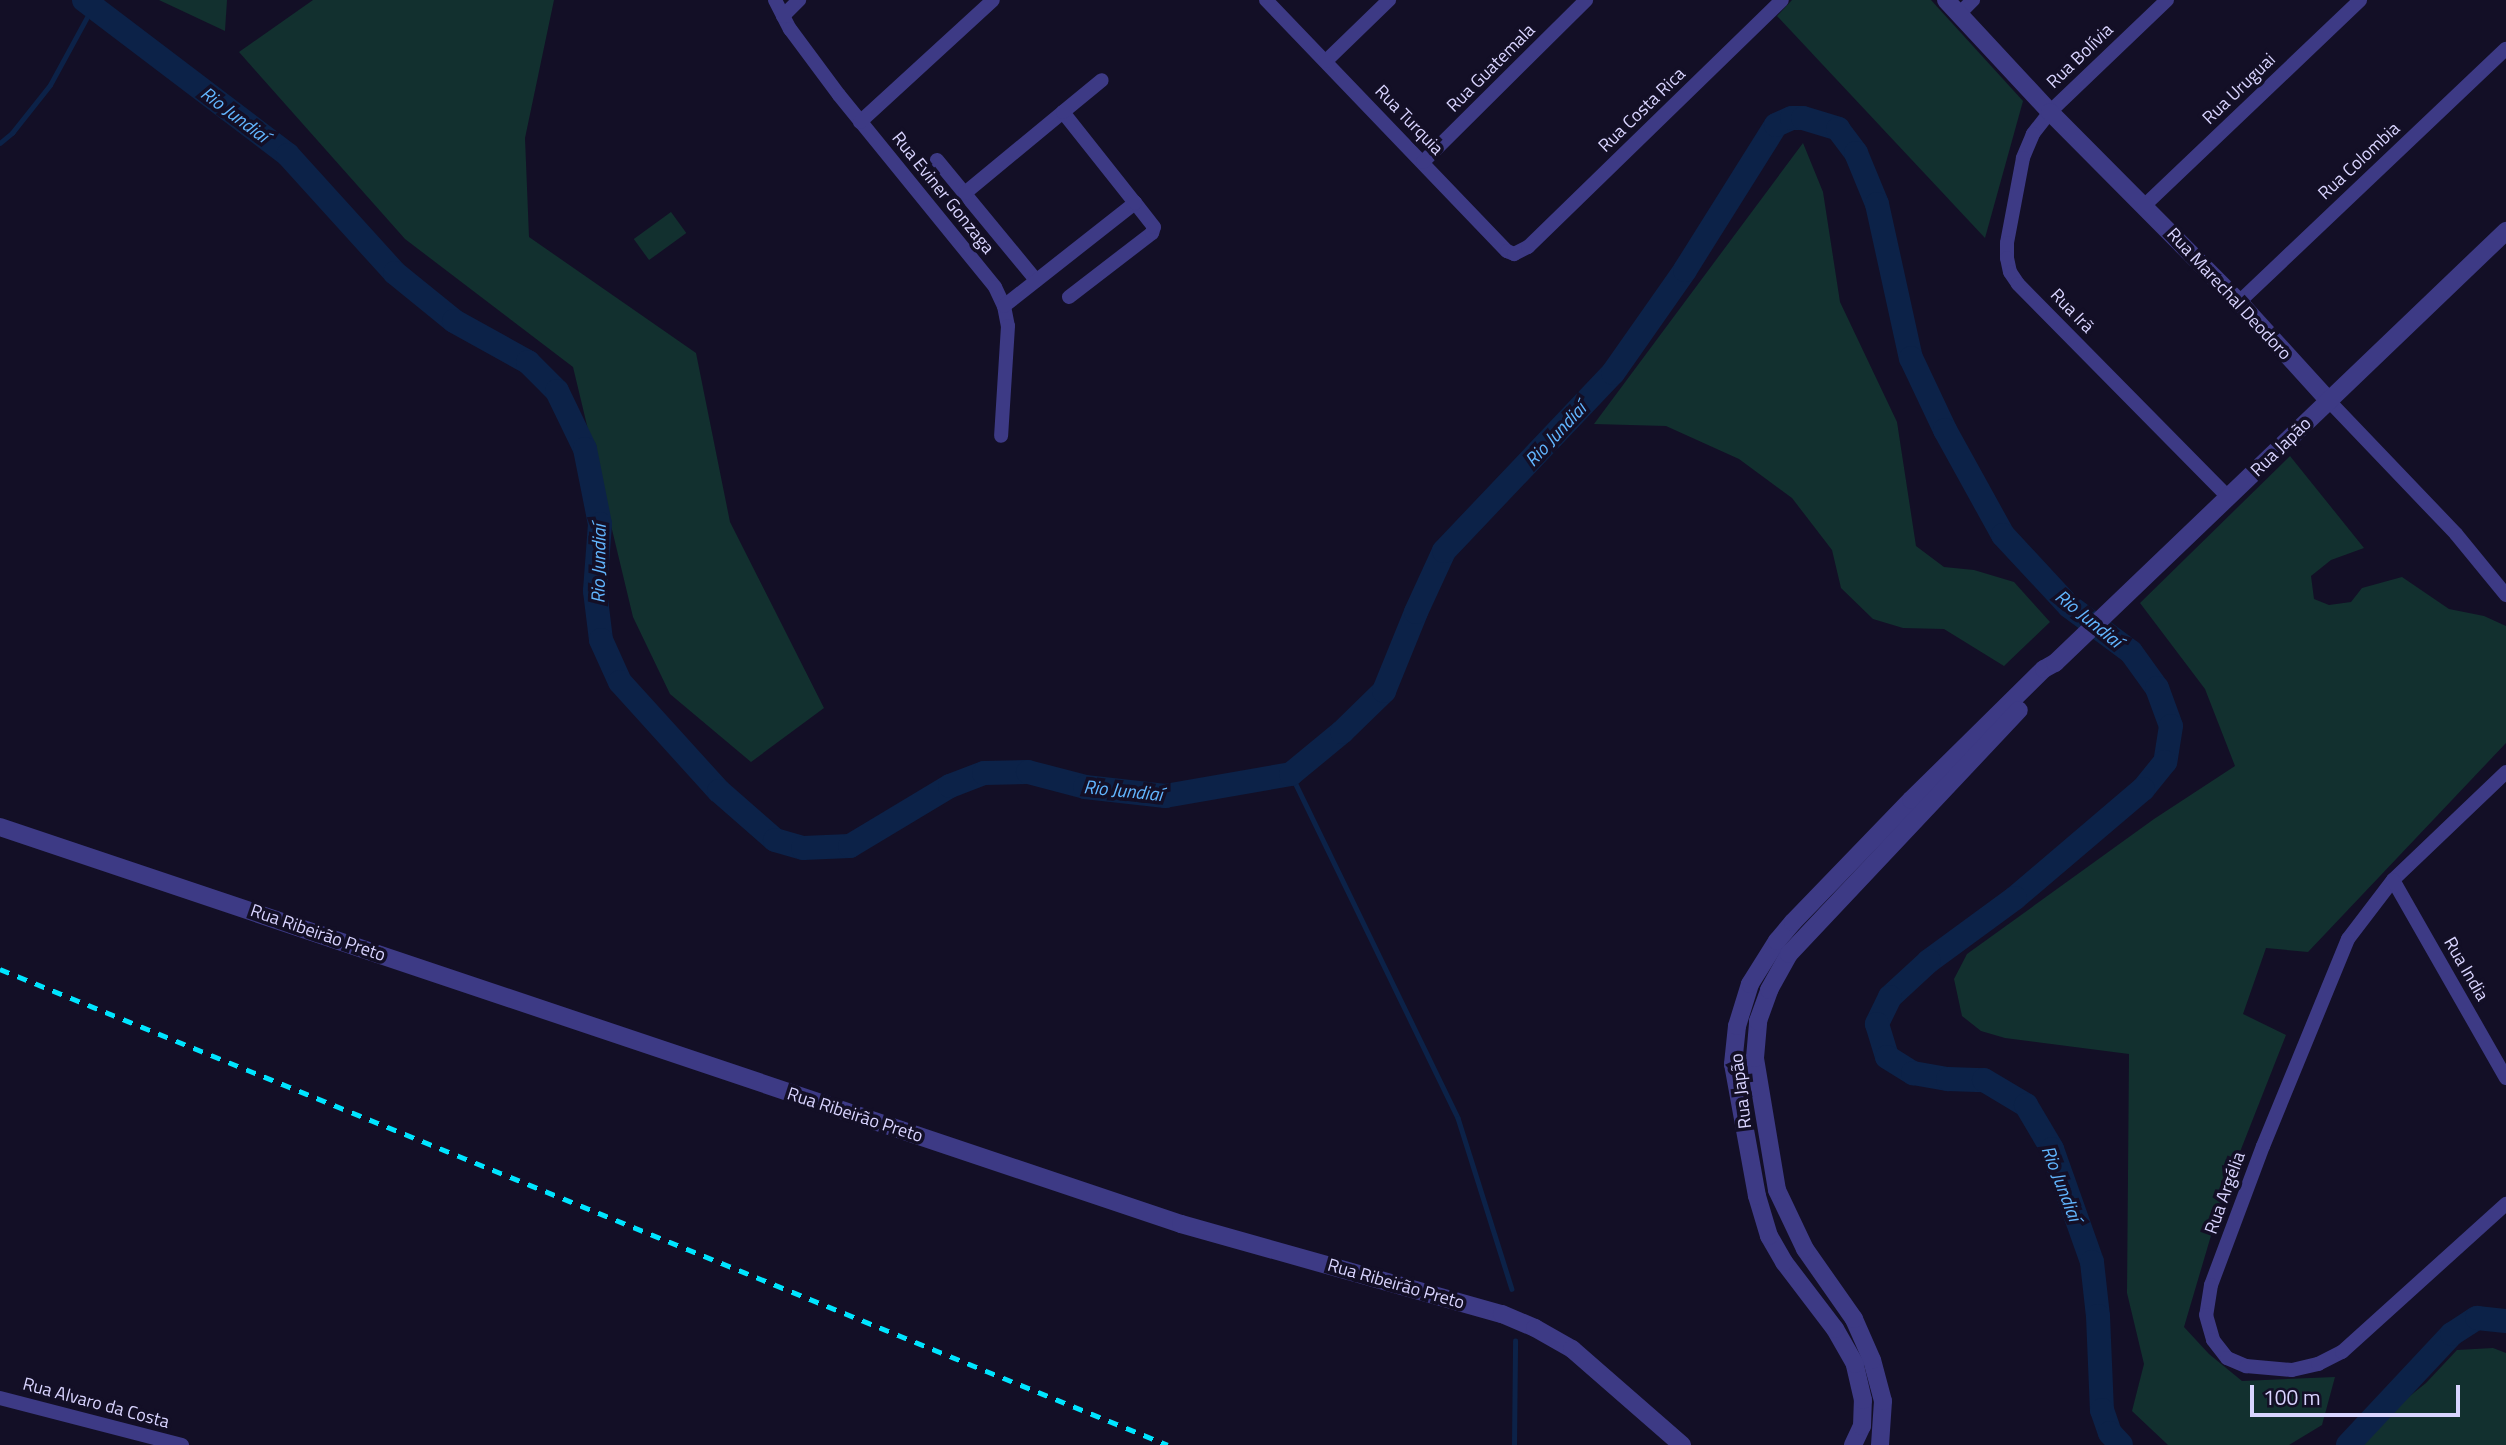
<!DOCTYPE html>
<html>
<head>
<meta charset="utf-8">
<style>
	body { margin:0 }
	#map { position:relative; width:2506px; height:1445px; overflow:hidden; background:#130f26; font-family:"Titillium Web",sans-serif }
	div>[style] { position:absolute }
	.green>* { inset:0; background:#12302f; transform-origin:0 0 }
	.stream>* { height:4.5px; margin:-2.25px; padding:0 2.25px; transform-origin:2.25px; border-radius:2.25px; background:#0c2248 }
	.river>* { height:24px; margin:-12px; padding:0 12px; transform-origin:12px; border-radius:12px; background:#0c2248 }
	.minor>* { height:14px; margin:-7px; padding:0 7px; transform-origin:7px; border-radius:7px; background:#3d3a85 }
	.tertiary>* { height:18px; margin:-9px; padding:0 9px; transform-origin:9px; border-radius:9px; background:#3d3a85 }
	.rail>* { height:4.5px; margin-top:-2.25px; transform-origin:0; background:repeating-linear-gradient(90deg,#00e5ff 0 10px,transparent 0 19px) }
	span { translate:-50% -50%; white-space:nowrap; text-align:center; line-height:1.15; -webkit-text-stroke:7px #130f26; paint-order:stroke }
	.street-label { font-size:18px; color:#d9d4ff }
	.water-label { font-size:19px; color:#62b6ff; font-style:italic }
	.scale { position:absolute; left:2250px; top:1385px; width:210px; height:32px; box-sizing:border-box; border:4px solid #d9d4ff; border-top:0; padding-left:9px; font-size:21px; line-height:24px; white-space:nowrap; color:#d9d4ff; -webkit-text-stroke:5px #130f26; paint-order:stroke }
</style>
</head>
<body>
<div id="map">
	<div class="green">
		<div style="clip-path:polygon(159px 0,227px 0,225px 31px)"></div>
		<div style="clip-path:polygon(313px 0,554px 0,525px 138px,529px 237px,696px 353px,730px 522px,824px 708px,751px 762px,670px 694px,633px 617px,573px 367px,405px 239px,239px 52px)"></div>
		<div style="clip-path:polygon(1792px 0,1931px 0,2023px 101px,1985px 238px,1777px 16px)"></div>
		<div style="clip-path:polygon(1803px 143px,1823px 192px,1840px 302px,1897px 422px,1916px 546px,1944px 567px,1974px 570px,2014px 582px,2050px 622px,2004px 666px,1944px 629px,1903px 628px,1873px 619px,1841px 588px,1832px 550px,1792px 498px,1739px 459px,1666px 426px,1594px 424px)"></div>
		<div style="left:671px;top:212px;width:26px;height:46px;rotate:54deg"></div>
		<div style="clip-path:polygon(2290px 456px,2364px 548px,2331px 560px,2311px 576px,2314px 599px,2329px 605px,2351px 602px,2362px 588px,2402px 577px,2449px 609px,2484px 616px,2506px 626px,2506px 743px,2308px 952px,2266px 948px,2243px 1014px,2286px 1035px,2223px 1195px,2184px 1327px,2209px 1354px,2242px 1381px,2335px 1377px,2322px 1425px,2289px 1445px,2168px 1445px,2132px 1411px,2144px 1364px,2127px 1293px,2129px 1054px,2005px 1038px,1981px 1031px,1962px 1016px,1954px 979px,1967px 954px,2154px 819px,2235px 766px,2205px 689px,2140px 603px)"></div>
		<div style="clip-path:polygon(2493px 1348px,2506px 1353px,2506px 1445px,2349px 1445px,2426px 1383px,2457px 1350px)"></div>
	</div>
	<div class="stream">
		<div style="left:0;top:143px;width:16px;rotate:-40deg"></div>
		<div style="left:12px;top:133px;width:61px;rotate:-51.6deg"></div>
		<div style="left:50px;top:85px;width:90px;rotate:-61.4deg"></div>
		<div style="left:1291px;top:774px;width:382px;rotate:64.1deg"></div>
		<div style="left:1458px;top:1118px;width:179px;rotate:72.5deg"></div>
		<div style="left:1514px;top:1445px;width:104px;rotate:-89.4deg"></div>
	</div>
	<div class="river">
		<div style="left:84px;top:0;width:256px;rotate:37.2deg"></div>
		<div style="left:288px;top:155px;width:159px;rotate:47.8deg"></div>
		<div style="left:395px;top:273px;width:76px;rotate:39.1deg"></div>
		<div style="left:454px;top:321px;width:85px;rotate:29deg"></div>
		<div style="left:528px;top:362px;width:41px;rotate:45deg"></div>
		<div style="left:557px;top:391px;width:64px;rotate:64.2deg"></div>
		<div style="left:585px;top:449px;width:76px;rotate:78.7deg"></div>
		<div style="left:600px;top:524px;width:67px;rotate:94.3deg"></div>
		<div style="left:595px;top:591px;width:49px;rotate:83deg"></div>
		<div style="left:601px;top:640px;width:46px;rotate:65.7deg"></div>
		<div style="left:620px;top:682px;width:147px;rotate:47.8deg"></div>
		<div style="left:719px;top:791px;width:74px;rotate:41.2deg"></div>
		<div style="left:775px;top:840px;width:29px;rotate:16deg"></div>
		<div style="left:803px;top:848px;width:47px;rotate:-2.4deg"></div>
		<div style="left:850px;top:846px;width:117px;rotate:-31deg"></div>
		<div style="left:950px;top:786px;width:36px;rotate:-21deg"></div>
		<div style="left:984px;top:773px;width:44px;rotate:-1.3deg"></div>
		<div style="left:1028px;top:772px;width:59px;rotate:14.7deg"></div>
		<div style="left:1085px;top:787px;width:81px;rotate:6.4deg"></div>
		<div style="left:1165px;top:796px;width:128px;rotate:-9.9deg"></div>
		<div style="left:1291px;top:774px;width:66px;rotate:-39.5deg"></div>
		<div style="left:1342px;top:732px;width:59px;rotate:-44.3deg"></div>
		<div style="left:1384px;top:691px;width:85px;rotate:-67.9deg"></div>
		<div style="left:1416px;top:612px;width:67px;rotate:-65.3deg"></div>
		<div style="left:1444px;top:551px;width:245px;rotate:-46.5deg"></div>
		<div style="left:1613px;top:373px;width:126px;rotate:-55deg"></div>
		<div style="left:1685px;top:270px;width:171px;rotate:-57.9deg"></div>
		<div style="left:1776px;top:125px;width:17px;rotate:-24deg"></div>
		<div style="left:1792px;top:118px;width:11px"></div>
		<div style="left:1803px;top:118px;width:37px;rotate:17deg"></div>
		<div style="left:1838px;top:129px;width:30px;rotate:53deg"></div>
		<div style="left:1856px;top:153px;width:55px;rotate:67.6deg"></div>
		<div style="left:1877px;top:204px;width:158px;rotate:77.6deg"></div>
		<div style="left:1911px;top:358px;width:80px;rotate:64.7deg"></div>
		<div style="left:1945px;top:430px;width:120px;rotate:61.1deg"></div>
		<div style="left:2003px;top:535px;width:97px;rotate:47.1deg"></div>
		<div style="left:2069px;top:606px;width:77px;rotate:36.6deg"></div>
		<div style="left:2131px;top:652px;width:44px;rotate:54.2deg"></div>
		<div style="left:2157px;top:688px;width:40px;rotate:69.8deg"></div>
		<div style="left:2171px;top:726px;width:36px;rotate:99deg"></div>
		<div style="left:2165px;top:762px;width:35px;rotate:129deg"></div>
		<div style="left:2143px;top:789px;width:168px;rotate:139.6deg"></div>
		<div style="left:2015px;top:898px;width:107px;rotate:143.8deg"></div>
		<div style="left:1929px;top:961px;width:53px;rotate:137.3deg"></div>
		<div style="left:1890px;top:997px;width:30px;rotate:116deg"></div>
		<div style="left:1877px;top:1024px;width:34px;rotate:73deg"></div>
		<div style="left:1887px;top:1057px;width:31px;rotate:32deg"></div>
		<div style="left:1913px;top:1073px;width:36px;rotate:10deg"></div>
		<div style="left:1948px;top:1079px;width:36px;rotate:2deg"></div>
		<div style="left:1984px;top:1080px;width:49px;rotate:30.8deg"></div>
		<div style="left:2026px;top:1105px;width:51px;rotate:59.4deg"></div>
		<div style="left:2052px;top:1149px;width:120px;rotate:70.5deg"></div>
		<div style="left:2092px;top:1262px;width:54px;rotate:83.7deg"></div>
		<div style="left:2098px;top:1316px;width:94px;rotate:87.6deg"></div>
		<div style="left:2102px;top:1410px;width:24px;rotate:71deg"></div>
		<div style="left:2110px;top:1433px;width:16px;rotate:47deg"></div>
		<div style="left:2348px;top:1445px;width:152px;rotate:-46.9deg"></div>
		<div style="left:2452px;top:1334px;width:30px;rotate:-33deg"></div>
		<div style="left:2477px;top:1318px;width:29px;rotate:6deg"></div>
	</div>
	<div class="minor">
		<div style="left:775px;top:0;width:33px;rotate:63deg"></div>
		<div style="left:790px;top:29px;width:82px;rotate:53.4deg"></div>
		<div style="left:839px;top:95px;width:247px;rotate:50.9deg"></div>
		<div style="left:995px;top:287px;width:21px;rotate:65deg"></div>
		<div style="left:1004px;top:306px;width:20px;rotate:79deg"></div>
		<div style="left:1008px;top:326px;width:110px;rotate:93.6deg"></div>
		<div style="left:1266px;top:0;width:348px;rotate:46.2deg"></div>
		<div style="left:1507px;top:251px;width:8px;rotate:23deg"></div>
		<div style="left:1514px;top:254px;width:16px;rotate:-27deg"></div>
		<div style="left:1528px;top:247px;width:354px;rotate:-44.2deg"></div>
		<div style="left:2167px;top:0;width:162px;rotate:136.3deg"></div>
		<div style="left:2050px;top:112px;width:28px;rotate:128deg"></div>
		<div style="left:2033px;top:134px;width:26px;rotate:113deg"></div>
		<div style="left:2023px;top:158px;width:86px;rotate:100.7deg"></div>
		<div style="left:2007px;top:243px;width:15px;rotate:90deg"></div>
		<div style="left:2007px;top:258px;width:14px;rotate:78deg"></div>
		<div style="left:2010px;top:272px;width:14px;rotate:56deg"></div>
		<div style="left:2018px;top:284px;width:299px;rotate:45.4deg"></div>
		<div style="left:1959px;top:14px;width:20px;rotate:-45deg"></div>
		<div style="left:783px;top:16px;width:23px;rotate:-45deg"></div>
		<div style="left:1326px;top:61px;width:88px;rotate:-44.1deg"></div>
		<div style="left:860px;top:122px;width:180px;rotate:-42.5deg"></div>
		<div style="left:937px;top:160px;width:156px;rotate:50.5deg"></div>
		<div style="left:1423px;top:162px;width:230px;rotate:-44.8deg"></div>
		<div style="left:965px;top:193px;width:127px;rotate:-39.6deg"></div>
		<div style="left:2145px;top:205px;width:297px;rotate:-43.6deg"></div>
		<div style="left:1069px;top:297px;width:105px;rotate:-37.6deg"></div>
		<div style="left:1152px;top:233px;width:6px;rotate:-72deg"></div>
		<div style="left:1154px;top:227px;width:31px;rotate:-128deg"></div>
		<div style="left:2239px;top:302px;width:368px;rotate:-43.5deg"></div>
		<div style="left:1004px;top:306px;width:167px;rotate:-38.2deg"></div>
		<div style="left:1135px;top:203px;width:116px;rotate:-128.4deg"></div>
		<div style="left:1063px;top:112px;width:50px;rotate:-39.4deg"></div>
		<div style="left:2329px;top:401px;width:184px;rotate:46.3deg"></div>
		<div style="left:2456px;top:534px;width:79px;rotate:50.7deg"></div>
		<div style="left:2506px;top:772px;width:156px;rotate:136.3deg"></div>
		<div style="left:2393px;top:880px;width:74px;rotate:127.3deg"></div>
		<div style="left:2348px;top:939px;width:224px;rotate:112.3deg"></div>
		<div style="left:2263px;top:1146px;width:148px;rotate:110.5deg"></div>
		<div style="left:2211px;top:1285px;width:30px;rotate:99deg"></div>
		<div style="left:2206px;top:1315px;width:26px;rotate:74deg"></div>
		<div style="left:2213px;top:1340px;width:23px;rotate:52deg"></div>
		<div style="left:2227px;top:1358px;width:21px;rotate:23deg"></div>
		<div style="left:2246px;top:1366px;width:46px;rotate:5deg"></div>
		<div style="left:2292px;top:1370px;width:27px;rotate:-13deg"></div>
		<div style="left:2318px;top:1364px;width:27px;rotate:-27deg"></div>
		<div style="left:2342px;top:1352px;width:221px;rotate:-42.1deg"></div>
		<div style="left:2393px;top:880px;width:228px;rotate:60.3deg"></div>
		<div style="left:0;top:1398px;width:188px;rotate:14.5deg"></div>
	</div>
	<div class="tertiary">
		<div style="left:1946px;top:0;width:153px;rotate:47.1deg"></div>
		<div style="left:2050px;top:112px;width:268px;rotate:45.2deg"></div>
		<div style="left:2239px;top:302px;width:134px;rotate:47.7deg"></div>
		<div style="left:0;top:827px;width:1246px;rotate:18.58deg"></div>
		<div style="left:1181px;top:1224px;width:333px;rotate:15.7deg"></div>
		<div style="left:1502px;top:1314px;width:36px;rotate:23deg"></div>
		<div style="left:1535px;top:1328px;width:43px;rotate:29.6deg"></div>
		<div style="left:1572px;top:1349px;width:146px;rotate:41.1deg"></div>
		<div style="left:1853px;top:1445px;width:21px;rotate:-65deg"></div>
		<div style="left:1862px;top:1426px;width:26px;rotate:-88deg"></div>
		<div style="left:1863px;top:1400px;width:37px;rotate:-103deg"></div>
		<div style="left:1855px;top:1364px;width:40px;rotate:-119.7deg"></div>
		<div style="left:1835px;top:1329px;width:84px;rotate:-127.3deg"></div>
		<div style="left:1784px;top:1262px;width:30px;rotate:-120deg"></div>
		<div style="left:1769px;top:1236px;width:42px;rotate:-106.7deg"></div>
		<div style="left:1757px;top:1196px;width:134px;rotate:-100.3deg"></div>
		<div style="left:1733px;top:1064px;width:38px;rotate:-84deg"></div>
		<div style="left:1737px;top:1026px;width:44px;rotate:-72.8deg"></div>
		<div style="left:1750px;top:984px;width:51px;rotate:-57.9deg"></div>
		<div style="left:1777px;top:941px;width:25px;rotate:-50deg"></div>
		<div style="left:1793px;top:922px;width:170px;rotate:-46deg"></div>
		<div style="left:1911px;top:800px;width:187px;rotate:-44.6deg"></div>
		<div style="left:2044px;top:669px;width:13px;rotate:-29deg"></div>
		<div style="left:2055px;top:663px;width:625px;rotate:-43.77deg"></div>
		<div style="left:1880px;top:1445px;width:44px;rotate:-86.1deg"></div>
		<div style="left:1883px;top:1401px;width:42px;rotate:-105deg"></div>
		<div style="left:1872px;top:1360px;width:45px;rotate:-113.7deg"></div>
		<div style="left:1854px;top:1319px;width:85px;rotate:-125deg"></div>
		<div style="left:1805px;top:1249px;width:65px;rotate:-115.4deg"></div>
		<div style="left:1777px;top:1190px;width:134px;rotate:-99.5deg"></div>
		<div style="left:1755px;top:1058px;width:37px;rotate:-85deg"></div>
		<div style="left:1758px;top:1021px;width:33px;rotate:-70deg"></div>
		<div style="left:1769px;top:990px;width:41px;rotate:-60.9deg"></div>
		<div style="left:1789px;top:954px;width:335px;rotate:-46.7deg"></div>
	</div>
	<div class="rail">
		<div style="left:0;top:969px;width:1261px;rotate:22.17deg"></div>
	</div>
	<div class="street-label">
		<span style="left:2080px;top:56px;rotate:-44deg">Rua Bolívia</span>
		<span style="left:1491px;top:68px;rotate:-45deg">Rua Guatemala</span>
		<span style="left:2239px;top:89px;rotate:-44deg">Rua Uruguai</span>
		<span style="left:1642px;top:110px;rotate:-44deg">Rua Costa Rica</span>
		<span style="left:1409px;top:120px;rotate:46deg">Rua Turquia</span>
		<span style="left:2359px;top:161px;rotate:-43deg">Rua Colombia</span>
		<span style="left:943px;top:193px;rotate:51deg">Rua Eviner Gonzaga</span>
		<span style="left:2229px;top:294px;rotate:47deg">Rua Marechal Deodoro</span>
		<span style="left:2072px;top:311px;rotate:46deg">Rua Irã</span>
		<span style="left:2281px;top:447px;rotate:-44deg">Rua Japão</span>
		<span style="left:318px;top:933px;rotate:19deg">Rua Ribeirão Preto</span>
		<span style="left:2466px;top:969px;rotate:60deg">Rua India</span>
		<span style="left:1741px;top:1091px;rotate:-97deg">Rua Japão</span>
		<span style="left:855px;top:1115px;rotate:18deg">Rua Ribeirão Preto</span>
		<span style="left:2225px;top:1193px;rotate:-70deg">Rua Argélia</span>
		<span style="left:1396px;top:1284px;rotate:16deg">Rua Ribeirão Preto</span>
		<span style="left:96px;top:1403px;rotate:15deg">Rua Alvaro da Costa</span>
	</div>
	<div class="water-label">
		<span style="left:235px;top:114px;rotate:37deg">Rio Jundiaí</span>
		<span style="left:1555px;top:434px;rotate:-47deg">Rio Jundiaí</span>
		<span style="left:598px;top:564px;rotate:-89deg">Rio Jundiaí</span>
		<span style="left:2089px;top:618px;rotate:39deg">Rio Jundiaí</span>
		<span style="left:1123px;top:790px;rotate:6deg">Rio Jundiaí</span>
		<span style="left:2062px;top:1183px;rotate:69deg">Rio Jundiaí</span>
	</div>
	<div class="scale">100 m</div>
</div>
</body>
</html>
